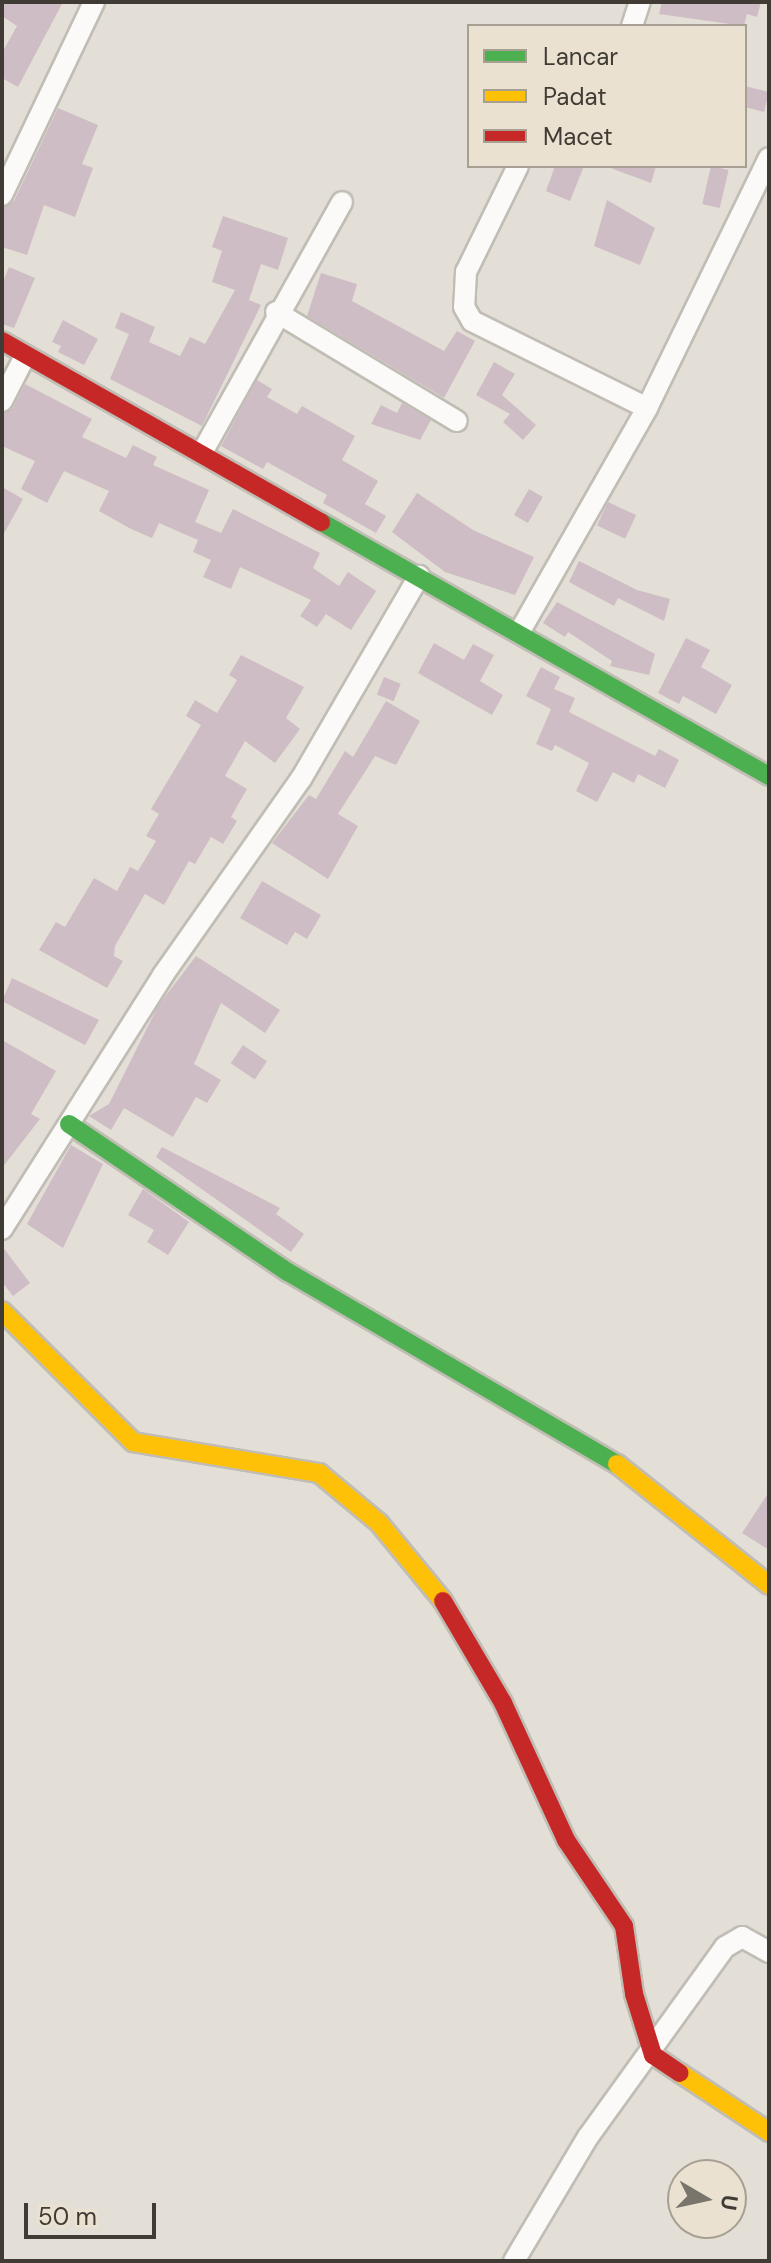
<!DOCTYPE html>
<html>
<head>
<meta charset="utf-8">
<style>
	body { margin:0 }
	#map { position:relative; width:771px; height:2263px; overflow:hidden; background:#e4dfd6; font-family:"DM Sans",sans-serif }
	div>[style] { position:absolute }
	.building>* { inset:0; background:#cebdc4; transform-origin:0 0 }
	.roads { filter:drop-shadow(2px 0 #c0bdb5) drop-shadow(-2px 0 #c0bdb5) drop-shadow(0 2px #c0bdb5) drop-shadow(0 -2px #c0bdb5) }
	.street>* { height:20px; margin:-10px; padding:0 10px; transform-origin:10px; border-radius:10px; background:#fbfaf9 }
	.fast>* { height:18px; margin:-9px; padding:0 9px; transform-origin:9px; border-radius:9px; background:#4caf50 }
	.slow>* { height:18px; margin:-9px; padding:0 9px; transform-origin:9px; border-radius:9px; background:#ffc107 }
	.jam>* { height:18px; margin:-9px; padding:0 9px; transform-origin:9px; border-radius:9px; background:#c62828 }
	span { translate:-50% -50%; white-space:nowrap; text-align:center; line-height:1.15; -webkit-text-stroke:8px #eae1d0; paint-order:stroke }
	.frame { position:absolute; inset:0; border:4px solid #403c35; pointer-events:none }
	.legend { position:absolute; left:467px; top:24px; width:280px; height:144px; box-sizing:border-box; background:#eae1d0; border:2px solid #a69f92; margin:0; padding:10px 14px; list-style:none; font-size:24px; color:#403c35 }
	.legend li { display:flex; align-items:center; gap:16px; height:40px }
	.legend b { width:40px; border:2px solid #a69f92 }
	.north { position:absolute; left:667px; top:2159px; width:80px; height:80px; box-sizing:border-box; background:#eae1d0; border:2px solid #a69f92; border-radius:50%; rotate:99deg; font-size:22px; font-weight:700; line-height:32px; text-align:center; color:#403c35 }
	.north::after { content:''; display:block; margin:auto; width:28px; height:36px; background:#79756d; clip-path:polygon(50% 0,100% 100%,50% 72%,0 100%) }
	.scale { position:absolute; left:24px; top:2203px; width:132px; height:36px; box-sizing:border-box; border:4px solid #403c35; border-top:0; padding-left:10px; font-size:24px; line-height:28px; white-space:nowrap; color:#403c35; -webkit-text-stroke:6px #eae1d0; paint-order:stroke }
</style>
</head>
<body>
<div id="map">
	<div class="building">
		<div style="clip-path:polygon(2px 2px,63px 2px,18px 87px,2px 78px,2px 53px,17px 26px,2px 16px)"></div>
		<div style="clip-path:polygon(662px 2px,761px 2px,757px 17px,747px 14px,744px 26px,659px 14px)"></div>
		<div style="clip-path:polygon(745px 86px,769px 92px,764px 112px,745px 107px)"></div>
		<div style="clip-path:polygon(58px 108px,98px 125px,82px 164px,93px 168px,75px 217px,44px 205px,27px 255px,2px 247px,2px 208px,14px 201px)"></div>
		<div style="clip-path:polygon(555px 166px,584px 166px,570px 201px,546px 191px)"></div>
		<div style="clip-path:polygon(605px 166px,656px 166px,651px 183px)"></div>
		<div style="left:711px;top:166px;width:18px;height:39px;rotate:13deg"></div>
		<div style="clip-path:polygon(607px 200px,655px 228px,640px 265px,594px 246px)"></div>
		<div style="clip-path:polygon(223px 216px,288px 238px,278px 270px,261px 264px,249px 300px,261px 305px,202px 426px,110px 379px,129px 334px,115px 328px,121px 312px,155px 327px,149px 342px,180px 356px,190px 337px,205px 344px,235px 290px,212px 282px,222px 251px,212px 247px)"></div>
		<div style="clip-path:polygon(9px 267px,35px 278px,14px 328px,2px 324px,2px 284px)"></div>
		<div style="clip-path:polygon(321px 273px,357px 284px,352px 301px,444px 351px,457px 331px,475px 341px,444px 398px,307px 316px)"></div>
		<div style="clip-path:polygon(63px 320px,98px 339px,84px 365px,58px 352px,61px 346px,52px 342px)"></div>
		<div style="clip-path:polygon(494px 362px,515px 374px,502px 395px,536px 425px,523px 440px,503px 422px,510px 414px,476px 395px)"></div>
		<div style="clip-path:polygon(257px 380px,272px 389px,267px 397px,297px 414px,302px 406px,355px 436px,342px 460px,378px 481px,365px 504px,386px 516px,376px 533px,323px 503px,327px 495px,267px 462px,263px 469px,221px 446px)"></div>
		<div style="clip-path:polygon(25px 384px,92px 419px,82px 437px,126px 458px,133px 445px,157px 457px,153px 465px,209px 490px,195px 522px,221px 533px,233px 509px,320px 553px,313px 568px,339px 586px,348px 572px,376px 591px,351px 630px,326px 614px,317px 627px,300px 616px,311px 600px,240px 567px,231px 589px,203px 577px,211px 560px,193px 552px,198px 540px,159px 523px,152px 538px,131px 529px,99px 511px,109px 491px,64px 471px,47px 503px,21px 489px,35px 461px,2px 446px,2px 414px,13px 408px)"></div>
		<div style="clip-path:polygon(402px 403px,431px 420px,420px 440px,371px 424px,381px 405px,397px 413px)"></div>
		<div style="clip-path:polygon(2px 487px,23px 499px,2px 537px)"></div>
		<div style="left:529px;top:489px;width:16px;height:30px;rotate:30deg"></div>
		<div style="clip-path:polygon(417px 493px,473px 530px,534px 557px,515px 595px,445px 572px,392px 532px)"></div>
		<div style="left:608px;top:502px;width:31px;height:26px;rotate:25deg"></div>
		<div style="clip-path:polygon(579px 561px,637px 590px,670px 599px,664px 621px,618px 598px,614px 606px,569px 582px)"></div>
		<div style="clip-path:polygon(557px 602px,655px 654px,649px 675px,610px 666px,612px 661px,568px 632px,565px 637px,543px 623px)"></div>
		<div style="clip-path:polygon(686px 638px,710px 650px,701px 667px,732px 685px,716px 714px,683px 696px,679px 704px,658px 693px)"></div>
		<div style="clip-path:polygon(434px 643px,464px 660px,473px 644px,494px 655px,480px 681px,503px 695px,492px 715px,418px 673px)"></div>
		<div style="clip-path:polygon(241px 655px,304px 687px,286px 718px,300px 729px,275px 763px,245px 741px,225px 776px,247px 789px,231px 817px,237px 821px,223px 844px,211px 837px,195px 864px,189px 861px,164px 905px,145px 894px,115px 946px,114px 956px,123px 961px,107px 988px,39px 950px,56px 922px,65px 927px,94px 878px,117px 891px,130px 867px,138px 871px,156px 841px,146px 836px,159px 814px,151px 809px,201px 725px,186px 716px,195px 700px,217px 713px,237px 680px,229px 675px)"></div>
		<div style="clip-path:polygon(541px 667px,560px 677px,554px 689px,575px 698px,569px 712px,655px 756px,659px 749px,679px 760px,665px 788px,638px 774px,634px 783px,613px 772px,597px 802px,576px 791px,589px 763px,555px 745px,552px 751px,536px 744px,551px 709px,526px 696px)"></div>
		<div style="left:384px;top:677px;width:18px;height:19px;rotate:22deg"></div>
		<div style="clip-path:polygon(386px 701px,420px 721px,396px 765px,375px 756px,338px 814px,358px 826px,328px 879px,272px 843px,309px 795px,316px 799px,345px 751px,353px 757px)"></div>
		<div style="clip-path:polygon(262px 881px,321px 915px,307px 939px,295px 932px,287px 945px,240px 918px)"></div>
		<div style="clip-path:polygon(196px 956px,280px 1010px,265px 1033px,221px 1003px,194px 1064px,221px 1080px,207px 1103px,196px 1097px,173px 1137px,124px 1108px,111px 1130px,89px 1116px,109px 1104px,158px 1006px)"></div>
		<div style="clip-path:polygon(12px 978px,99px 1020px,85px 1045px,2px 1001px)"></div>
		<div style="clip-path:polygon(2px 1040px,56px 1071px,31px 1114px,40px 1119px,2px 1168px)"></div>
		<div style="left:243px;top:1045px;width:29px;height:22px;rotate:34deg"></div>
		<div style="clip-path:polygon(71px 1145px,103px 1164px,63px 1248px,27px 1224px)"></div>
		<div style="clip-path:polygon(162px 1147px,280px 1208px,276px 1214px,304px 1234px,291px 1252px,156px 1157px)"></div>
		<div style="clip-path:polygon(143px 1189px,189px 1222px,168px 1255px,147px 1242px,154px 1230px,128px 1215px)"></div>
		<div style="clip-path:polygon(2px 1246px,30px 1283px,13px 1296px,2px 1282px)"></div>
		<div style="clip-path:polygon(769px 1492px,769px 1550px,742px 1533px)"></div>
	</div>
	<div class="roads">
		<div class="street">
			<div style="left:632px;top:26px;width:25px;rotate:-72deg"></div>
			<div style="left:518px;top:166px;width:118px;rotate:116.1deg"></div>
			<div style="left:466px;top:272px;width:35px;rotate:93deg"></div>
			<div style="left:464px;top:307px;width:16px;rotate:60deg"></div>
			<div style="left:472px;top:321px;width:195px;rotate:26.4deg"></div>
			<div style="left:2px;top:195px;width:214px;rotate:-64.5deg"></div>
			<div style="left:276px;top:312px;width:211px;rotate:31.1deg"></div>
			<div style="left:2px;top:401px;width:51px;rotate:-62.9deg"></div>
			<div style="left:203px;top:451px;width:285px;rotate:-60.8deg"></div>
			<div style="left:520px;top:631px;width:257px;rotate:-60.3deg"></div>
			<div style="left:647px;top:408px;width:278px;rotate:-64deg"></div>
			<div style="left:2px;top:1229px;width:301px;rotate:-57.6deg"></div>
			<div style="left:163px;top:975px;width:240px;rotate:-54.9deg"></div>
			<div style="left:301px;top:779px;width:235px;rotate:-59.8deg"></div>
			<div style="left:514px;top:2261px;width:144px;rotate:-59.2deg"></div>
			<div style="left:588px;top:2137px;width:234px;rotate:-54.2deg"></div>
			<div style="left:725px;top:1947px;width:20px;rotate:-30deg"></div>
			<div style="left:742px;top:1937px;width:31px;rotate:29deg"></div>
		</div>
		<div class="fast">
			<div style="left:321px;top:522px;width:515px;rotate:29.55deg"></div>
			<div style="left:69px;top:1124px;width:264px;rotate:34.1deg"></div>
			<div style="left:288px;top:1272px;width:381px;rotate:30.3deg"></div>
		</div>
		<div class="slow">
			<div style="left:2px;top:1311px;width:185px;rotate:45deg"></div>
			<div style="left:133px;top:1442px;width:189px;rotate:9.5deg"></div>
			<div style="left:319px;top:1473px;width:78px;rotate:39.8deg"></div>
			<div style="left:379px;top:1523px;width:101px;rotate:50.6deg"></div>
			<div style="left:617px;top:1464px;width:194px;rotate:38.5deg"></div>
			<div style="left:680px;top:2073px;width:107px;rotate:33.5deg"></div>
		</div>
		<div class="jam">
			<div style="left:2px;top:341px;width:367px;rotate:29.6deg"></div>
			<div style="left:443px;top:1601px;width:118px;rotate:59.5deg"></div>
			<div style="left:503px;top:1703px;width:151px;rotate:65.3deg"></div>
			<div style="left:566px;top:1840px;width:104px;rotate:56deg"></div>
			<div style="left:624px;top:1926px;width:69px;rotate:81.6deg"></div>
			<div style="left:634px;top:1994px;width:64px;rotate:72.7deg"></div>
			<div style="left:653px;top:2055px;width:32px;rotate:34deg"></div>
		</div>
	</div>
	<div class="frame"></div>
	<ul class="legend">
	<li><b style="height:10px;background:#4caf50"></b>Lancar</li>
	<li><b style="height:10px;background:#ffc107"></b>Padat</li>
	<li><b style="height:10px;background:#c62828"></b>Macet</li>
	</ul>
	<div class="north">U</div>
	<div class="scale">50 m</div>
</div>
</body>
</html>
